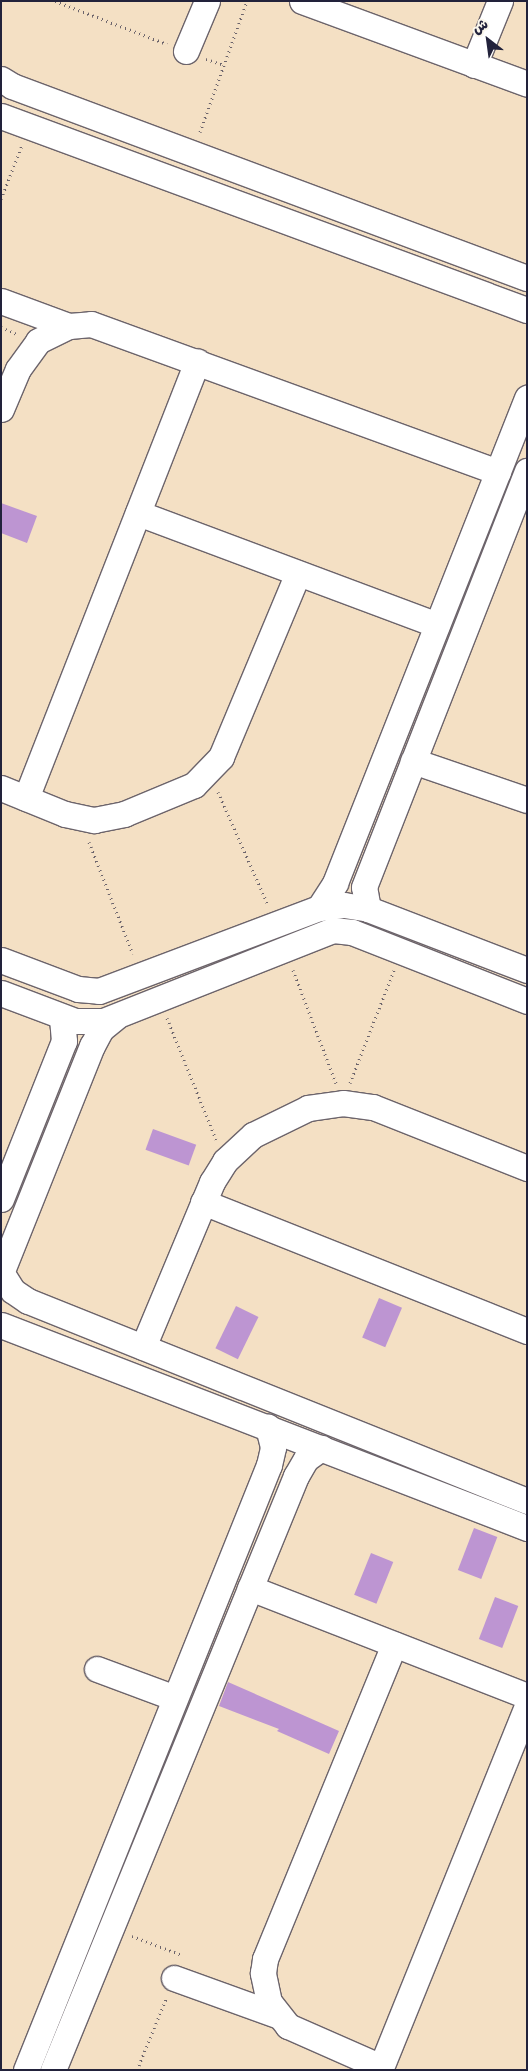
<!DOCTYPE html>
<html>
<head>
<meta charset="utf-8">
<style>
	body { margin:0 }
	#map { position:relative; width:528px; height:2071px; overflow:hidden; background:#f4e0c4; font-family:"Comic Neue","Playpen Sans Arabic",sans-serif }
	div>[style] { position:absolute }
	.building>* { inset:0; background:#bd95d2; transform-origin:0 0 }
	.path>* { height:3px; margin-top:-1.5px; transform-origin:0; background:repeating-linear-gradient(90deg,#6c646b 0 1px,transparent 0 5px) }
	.roads { filter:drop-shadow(1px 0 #6c646b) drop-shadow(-1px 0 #6c646b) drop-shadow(0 1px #6c646b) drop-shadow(0 -1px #6c646b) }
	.minor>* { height:25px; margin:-12.5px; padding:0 12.5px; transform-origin:12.5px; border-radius:12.5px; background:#fff }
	span { translate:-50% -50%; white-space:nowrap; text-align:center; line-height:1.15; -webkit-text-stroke:4.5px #fbf7ec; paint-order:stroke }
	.frame { position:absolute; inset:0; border:2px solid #22223b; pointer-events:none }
	.north { position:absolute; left:463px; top:15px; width:50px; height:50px; -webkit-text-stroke:4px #fbf7ec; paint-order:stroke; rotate:330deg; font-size:14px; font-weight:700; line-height:20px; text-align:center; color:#22223b }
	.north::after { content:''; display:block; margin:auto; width:18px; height:22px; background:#22223b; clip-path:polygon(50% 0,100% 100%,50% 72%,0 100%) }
</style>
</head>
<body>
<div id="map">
	<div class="building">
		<div style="clip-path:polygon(1px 503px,37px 516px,27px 543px,1px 533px)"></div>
		<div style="left:153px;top:1129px;width:46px;height:22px;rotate:20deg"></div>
		<div style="left:379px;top:1298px;width:25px;height:43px;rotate:23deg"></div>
		<div style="left:236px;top:1306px;width:25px;height:47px;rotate:26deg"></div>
		<div style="left:474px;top:1528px;width:25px;height:45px;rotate:21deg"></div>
		<div style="left:371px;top:1553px;width:24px;height:45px;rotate:22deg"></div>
		<div style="left:495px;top:1597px;width:25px;height:45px;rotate:21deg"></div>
		<div style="clip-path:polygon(228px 1682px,339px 1731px,329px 1754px,277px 1731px,279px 1729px,219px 1706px)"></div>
	</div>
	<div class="path">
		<div style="left:55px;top:1px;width:120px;rotate:21deg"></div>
		<div style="left:206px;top:59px;width:19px;rotate:18deg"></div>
		<div style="left:200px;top:132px;width:139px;rotate:-70.3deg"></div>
		<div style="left:1px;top:199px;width:58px;rotate:-68.7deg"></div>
		<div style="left:1px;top:327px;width:17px;rotate:24deg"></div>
		<div style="left:218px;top:792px;width:124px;rotate:66.1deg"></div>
		<div style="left:89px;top:842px;width:120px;rotate:68.6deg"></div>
		<div style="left:293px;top:970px;width:121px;rotate:69.2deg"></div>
		<div style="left:167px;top:1018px;width:131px;rotate:68deg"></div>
		<div style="left:350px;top:1083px;width:121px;rotate:-68.7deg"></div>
		<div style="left:132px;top:1936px;width:53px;rotate:20.8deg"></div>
		<div style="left:137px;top:2070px;width:77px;rotate:-67.8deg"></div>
	</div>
	<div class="roads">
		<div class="minor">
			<div style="left:302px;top:1px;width:240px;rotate:20.2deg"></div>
			<div style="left:186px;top:51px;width:54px;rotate:-67.2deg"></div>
			<div style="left:474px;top:65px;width:69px;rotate:-67.9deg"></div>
			<div style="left:1px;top:79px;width:13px;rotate:32deg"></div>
			<div style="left:12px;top:86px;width:550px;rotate:20.45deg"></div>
			<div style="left:1px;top:116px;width:561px;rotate:20.25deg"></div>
			<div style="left:1px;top:301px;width:72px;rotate:20.2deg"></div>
			<div style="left:1px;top:409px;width:43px;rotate:-67deg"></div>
			<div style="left:18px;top:369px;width:34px;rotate:-54deg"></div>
			<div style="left:38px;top:341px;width:34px;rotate:-26deg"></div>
			<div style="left:69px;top:326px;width:22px;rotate:-5deg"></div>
			<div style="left:91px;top:324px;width:433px;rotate:20deg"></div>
			<div style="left:138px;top:513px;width:319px;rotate:20.5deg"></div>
			<div style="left:413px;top:761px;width:120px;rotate:18.9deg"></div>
			<div style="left:1px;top:788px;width:69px;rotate:22.1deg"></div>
			<div style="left:65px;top:814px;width:30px;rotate:12deg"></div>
			<div style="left:94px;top:820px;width:31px;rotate:-11deg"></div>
			<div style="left:124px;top:814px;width:76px;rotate:-22.5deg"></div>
			<div style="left:194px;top:785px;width:39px;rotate:-46deg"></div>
			<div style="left:221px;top:757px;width:199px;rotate:-67.3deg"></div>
			<div style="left:26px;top:798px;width:469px;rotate:-68.6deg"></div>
			<div style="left:319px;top:908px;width:30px;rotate:-57deg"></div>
			<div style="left:335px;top:883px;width:522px;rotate:-68.4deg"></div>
			<div style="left:368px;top:909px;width:22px;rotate:-100deg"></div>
			<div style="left:364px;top:887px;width:447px;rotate:-68.6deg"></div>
			<div style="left:1px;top:960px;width:82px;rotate:20.6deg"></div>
			<div style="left:78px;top:989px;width:21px;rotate:5deg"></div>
			<div style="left:99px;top:991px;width:235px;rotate:-20.7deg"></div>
			<div style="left:319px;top:908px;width:25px;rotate:-7deg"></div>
			<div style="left:344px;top:905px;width:24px;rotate:9deg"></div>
			<div style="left:368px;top:909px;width:170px;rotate:21deg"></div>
			<div style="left:1px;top:993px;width:79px;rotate:20.7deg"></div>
			<div style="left:75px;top:1021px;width:28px"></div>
			<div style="left:103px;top:1021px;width:247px;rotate:-21.6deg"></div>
			<div style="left:333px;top:930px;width:19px;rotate:6deg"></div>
			<div style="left:352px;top:932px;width:188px;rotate:21.5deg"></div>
			<div style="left:1px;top:1199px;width:170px;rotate:-68.3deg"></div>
			<div style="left:64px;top:1041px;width:23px;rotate:-95deg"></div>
			<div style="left:203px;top:1202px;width:349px;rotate:21.7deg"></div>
			<div style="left:1px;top:1272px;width:22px;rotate:58deg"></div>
			<div style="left:13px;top:1291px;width:18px;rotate:34deg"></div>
			<div style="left:28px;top:1301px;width:538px;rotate:21.84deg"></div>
			<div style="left:1px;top:1273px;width:245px;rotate:-68.2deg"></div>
			<div style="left:92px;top:1046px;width:19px;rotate:-62deg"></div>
			<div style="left:101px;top:1029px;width:19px;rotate:-39deg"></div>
			<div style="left:1px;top:1325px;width:564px;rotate:21.1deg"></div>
			<div style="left:143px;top:1347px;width:179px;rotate:-67.3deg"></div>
			<div style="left:212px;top:1182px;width:25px;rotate:-58deg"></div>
			<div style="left:225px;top:1161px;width:38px;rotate:-43deg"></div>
			<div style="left:253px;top:1135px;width:61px;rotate:-26.1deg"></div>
			<div style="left:308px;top:1108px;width:35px;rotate:-8deg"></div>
			<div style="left:343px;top:1103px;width:30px;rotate:8deg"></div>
			<div style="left:373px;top:1107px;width:166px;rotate:21.6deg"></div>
			<div style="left:250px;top:1588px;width:297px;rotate:21.3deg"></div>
			<div style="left:97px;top:1669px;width:83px;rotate:20.4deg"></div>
			<div style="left:174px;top:1978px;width:109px;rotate:19.8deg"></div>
			<div style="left:381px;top:2067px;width:102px;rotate:-156.2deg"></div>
			<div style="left:288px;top:2026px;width:31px;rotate:-128deg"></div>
			<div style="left:269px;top:2002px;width:30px;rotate:-102deg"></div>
			<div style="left:263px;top:1973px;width:14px;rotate:-82deg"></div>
			<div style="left:265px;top:1959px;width:340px;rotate:-67.7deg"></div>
			<div style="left:26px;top:2070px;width:652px;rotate:-68.12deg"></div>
			<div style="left:269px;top:1465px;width:18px;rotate:-77deg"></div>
			<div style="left:273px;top:1447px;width:21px;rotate:-104deg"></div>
			<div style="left:53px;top:2070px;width:642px;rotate:-67.75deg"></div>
			<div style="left:296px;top:1476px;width:20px;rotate:-60deg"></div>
			<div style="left:306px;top:1459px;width:19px;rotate:-36deg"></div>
			<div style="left:380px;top:2070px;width:393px;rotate:-68deg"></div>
		</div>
	</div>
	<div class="frame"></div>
	<div class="north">ش</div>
</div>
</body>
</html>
